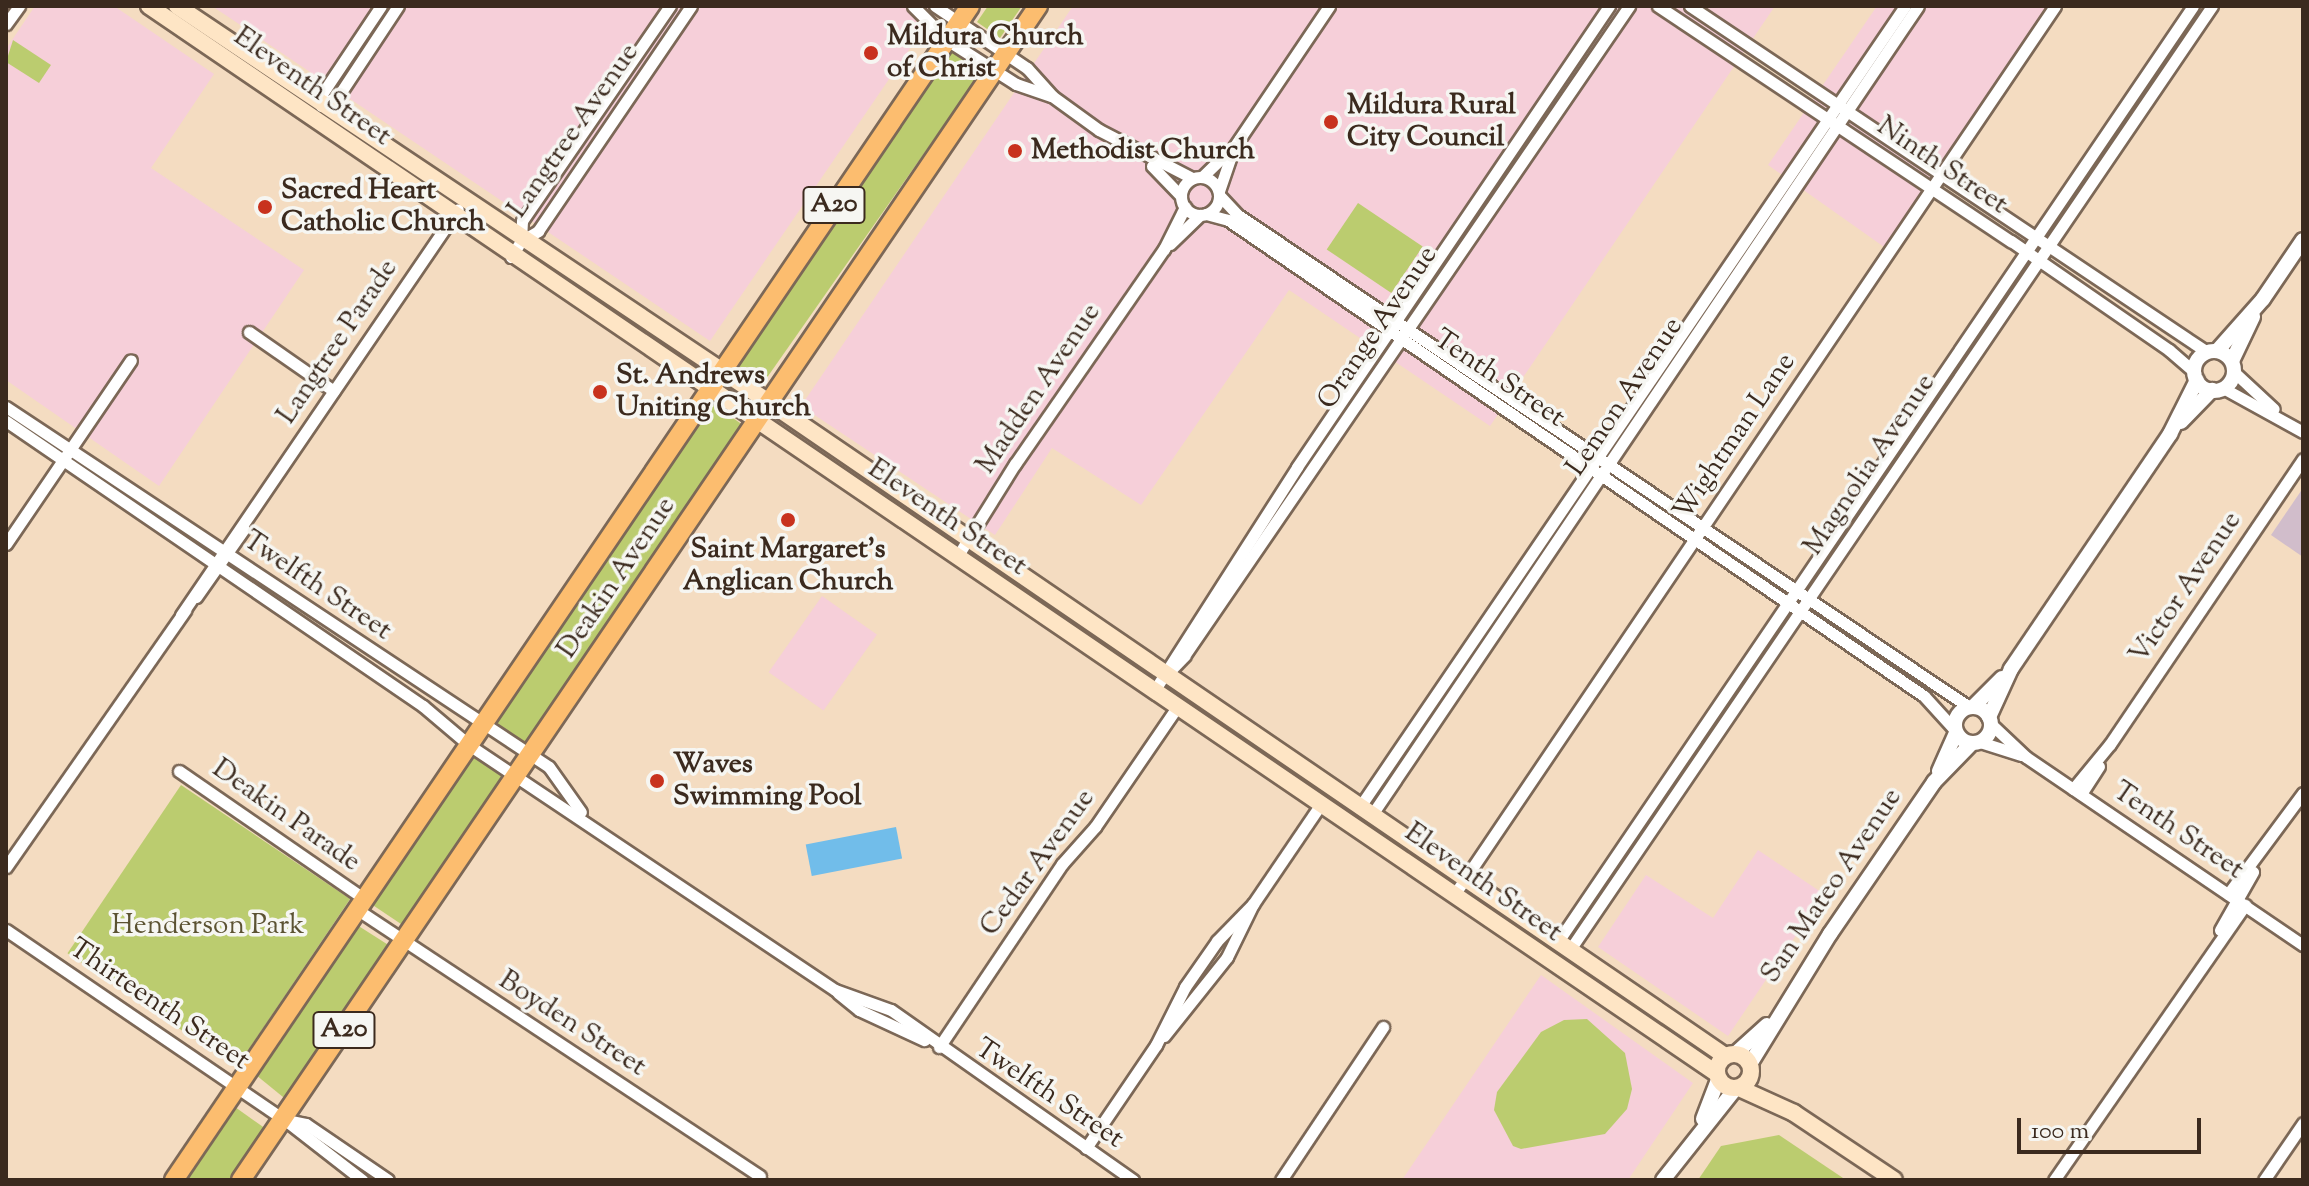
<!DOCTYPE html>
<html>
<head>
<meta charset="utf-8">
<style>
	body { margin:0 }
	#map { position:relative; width:2309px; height:1186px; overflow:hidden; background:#f4dcc1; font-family:"Sorts Mill Goudy",serif }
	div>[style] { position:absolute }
	.built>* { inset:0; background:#f6cfd9; transform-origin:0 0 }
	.industrial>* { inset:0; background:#d1bdcb }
	.green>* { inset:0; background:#bbcc6f; transform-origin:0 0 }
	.water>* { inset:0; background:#71bdea; transform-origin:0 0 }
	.roads { filter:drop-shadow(2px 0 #7c6857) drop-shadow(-2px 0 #7c6857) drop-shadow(0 2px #7c6857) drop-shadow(0 -2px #7c6857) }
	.minor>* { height:11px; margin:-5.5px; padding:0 5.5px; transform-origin:5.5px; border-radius:5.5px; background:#fff }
	.minor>.ring { margin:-5.5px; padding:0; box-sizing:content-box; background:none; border:11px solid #fff; border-radius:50% }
	.tertiary>* { height:14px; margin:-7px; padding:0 7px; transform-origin:7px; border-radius:7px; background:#fff }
	.tertiary>.ring { margin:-7px; padding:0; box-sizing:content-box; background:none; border:14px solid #fff; border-radius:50% }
	.secondary>* { height:16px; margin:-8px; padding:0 8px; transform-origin:8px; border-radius:8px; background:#fee5c5 }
	.secondary>.ring { margin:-8px; padding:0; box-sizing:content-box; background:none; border:16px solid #fee5c5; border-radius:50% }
	.trunk>* { height:18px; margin:-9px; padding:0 9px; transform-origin:9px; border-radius:9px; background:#fcbd6f }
	.dots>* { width:22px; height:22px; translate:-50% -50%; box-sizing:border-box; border:4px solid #f6f6f2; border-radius:50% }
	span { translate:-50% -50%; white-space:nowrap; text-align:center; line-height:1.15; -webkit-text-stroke:7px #f6f6f2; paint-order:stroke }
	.shield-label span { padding:2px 6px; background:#f6f6f2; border:2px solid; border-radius:6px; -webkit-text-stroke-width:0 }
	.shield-label { font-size:26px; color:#3b2a1e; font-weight:700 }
	.poi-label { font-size:28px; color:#3b2a1e; font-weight:700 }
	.left { translate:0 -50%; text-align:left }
	.street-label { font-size:28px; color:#3b2a1e }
	.park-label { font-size:28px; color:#5b5232 }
	.frame { position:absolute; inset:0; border:8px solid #3b2a1e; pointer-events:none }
	.scale { position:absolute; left:2017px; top:1118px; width:184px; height:36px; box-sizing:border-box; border:4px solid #3b2a1e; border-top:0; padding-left:10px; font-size:24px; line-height:28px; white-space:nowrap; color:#3b2a1e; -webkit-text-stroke:6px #f6f6f2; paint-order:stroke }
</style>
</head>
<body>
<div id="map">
	<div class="built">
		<div style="clip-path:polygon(35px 6px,114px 6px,214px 74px,151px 168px,304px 270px,159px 486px,6px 380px,6px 49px)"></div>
		<div style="clip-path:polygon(212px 6px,939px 6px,710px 341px)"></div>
		<div style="clip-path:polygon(1073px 6px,1775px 6px,1490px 426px,1289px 290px,1141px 505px,1052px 448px,995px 535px,801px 406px)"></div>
		<div style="clip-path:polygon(1877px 6px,2057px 6px,1894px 254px,1768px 165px)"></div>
		<div style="left:822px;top:596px;width:67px;height:93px;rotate:35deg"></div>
		<div style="clip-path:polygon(1758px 850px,1824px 894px,1728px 1036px,1598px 947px,1646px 875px,1713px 918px)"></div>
		<div style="clip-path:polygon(1541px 975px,1693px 1083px,1628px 1180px,1402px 1180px)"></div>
	</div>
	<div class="industrial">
		<div style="clip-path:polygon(2303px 488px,2303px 557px,2271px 535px)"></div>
	</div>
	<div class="green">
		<div style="clip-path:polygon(988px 6px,1022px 6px,1000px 38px,977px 22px)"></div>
		<div style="clip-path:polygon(13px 40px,51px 65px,39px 83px,6px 62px)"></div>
		<div style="left:953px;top:51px;width:35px;height:386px;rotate:35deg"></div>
		<div style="left:1358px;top:203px;width:78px;height:56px;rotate:34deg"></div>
		<div style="clip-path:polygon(711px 403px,743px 425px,528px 743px,521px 744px,495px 721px)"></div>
		<div style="left:472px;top:756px;width:36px;height:179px;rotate:34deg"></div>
		<div style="left:181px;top:785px;width:204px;height:203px;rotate:34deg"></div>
		<div style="clip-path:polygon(357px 925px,390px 946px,289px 1096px,283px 1097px,256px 1075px)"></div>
		<div style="clip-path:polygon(1587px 1019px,1625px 1053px,1632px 1089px,1627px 1109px,1605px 1134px,1521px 1149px,1513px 1146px,1494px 1110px,1497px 1092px,1541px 1032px,1564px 1020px)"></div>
		<div style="clip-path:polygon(235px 1107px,266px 1129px,232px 1180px,184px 1180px)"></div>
		<div style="clip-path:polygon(1779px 1135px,1846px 1180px,1698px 1180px,1721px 1146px)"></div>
	</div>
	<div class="water">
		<div style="left:896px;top:827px;width:32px;height:92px;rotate:79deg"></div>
	</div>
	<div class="roads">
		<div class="minor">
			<div style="left:913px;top:6px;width:48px;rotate:45deg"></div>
			<div style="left:947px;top:40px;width:82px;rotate:32.5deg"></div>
			<div style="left:1016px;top:84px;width:37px;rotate:19deg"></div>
			<div style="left:935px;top:6px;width:111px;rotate:34deg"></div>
			<div style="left:1027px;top:68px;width:38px;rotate:48deg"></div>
			<div style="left:1052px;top:96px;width:58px;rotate:35.9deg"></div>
			<div style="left:1099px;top:130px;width:105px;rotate:27.3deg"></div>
			<div style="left:1658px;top:6px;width:424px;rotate:33.7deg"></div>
			<div style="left:2011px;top:241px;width:192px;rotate:34.6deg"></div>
			<div style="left:2169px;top:350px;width:35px;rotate:41deg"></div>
			<div style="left:1690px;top:6px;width:622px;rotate:33.79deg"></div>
			<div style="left:6px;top:24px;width:22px;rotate:-54deg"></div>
			<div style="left:322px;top:105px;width:20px;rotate:-30deg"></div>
			<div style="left:339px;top:95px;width:107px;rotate:-56.5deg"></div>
			<div style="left:321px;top:106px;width:12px;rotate:-85deg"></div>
			<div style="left:322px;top:94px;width:106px;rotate:-56.2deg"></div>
			<div style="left:1152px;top:166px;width:42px;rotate:46deg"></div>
			<div style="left:1203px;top:176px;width:37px;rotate:-44deg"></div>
			<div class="ring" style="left:1181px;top:177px;width:27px;height:27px"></div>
			<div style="left:1219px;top:191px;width:46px;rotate:-71.2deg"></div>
			<div style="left:1234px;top:147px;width:170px;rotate:-56deg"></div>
			<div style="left:1220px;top:196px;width:26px;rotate:47deg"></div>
			<div style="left:1238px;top:215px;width:881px;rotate:33.94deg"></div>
			<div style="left:1206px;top:214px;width:23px;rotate:15deg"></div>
			<div style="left:1228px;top:220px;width:843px;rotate:34.37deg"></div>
			<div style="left:1924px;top:696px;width:45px;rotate:47.7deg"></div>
			<div style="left:521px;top:240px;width:19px;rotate:-87deg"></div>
			<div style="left:522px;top:221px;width:261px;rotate:-55.5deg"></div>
			<div style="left:1170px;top:244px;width:42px;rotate:-44deg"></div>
			<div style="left:511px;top:257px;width:19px;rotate:-58deg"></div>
			<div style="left:521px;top:241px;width:20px;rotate:-30deg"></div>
			<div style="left:538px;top:231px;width:272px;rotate:-55.8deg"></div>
			<div style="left:249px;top:332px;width:103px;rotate:34.8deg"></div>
			<div style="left:2234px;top:372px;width:54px;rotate:42.8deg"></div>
			<div style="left:2223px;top:388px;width:91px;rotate:28.8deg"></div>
			<div style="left:6px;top:407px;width:651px;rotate:33.54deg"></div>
			<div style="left:549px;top:767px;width:55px;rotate:54.6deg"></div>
			<div style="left:6px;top:421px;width:505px;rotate:34.35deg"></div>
			<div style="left:423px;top:706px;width:60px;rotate:40.3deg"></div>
			<div style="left:469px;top:745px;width:440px;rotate:33.8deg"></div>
			<div style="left:835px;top:990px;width:59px;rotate:19.7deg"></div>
			<div style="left:891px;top:1010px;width:296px;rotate:35.1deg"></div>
			<div style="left:6px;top:544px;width:222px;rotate:-55.8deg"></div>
			<div style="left:957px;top:557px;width:110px;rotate:-58.1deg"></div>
			<div style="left:1015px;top:464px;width:262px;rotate:-55.3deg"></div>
			<div style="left:1164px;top:249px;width:47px;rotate:-63.4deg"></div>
			<div style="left:196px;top:597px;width:83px;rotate:-54.8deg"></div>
			<div style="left:181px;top:615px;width:491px;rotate:-55.7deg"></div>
			<div style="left:1165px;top:676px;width:28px;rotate:-46deg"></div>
			<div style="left:1184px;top:656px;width:788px;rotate:-55.6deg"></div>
			<div style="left:1154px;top:691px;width:266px;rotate:-57.4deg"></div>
			<div style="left:1297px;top:467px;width:557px;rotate:-55.91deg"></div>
			<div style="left:1991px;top:724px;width:48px;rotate:43.3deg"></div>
			<div style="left:2026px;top:757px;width:335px;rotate:34.2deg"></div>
			<div style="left:1980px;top:742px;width:43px;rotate:17.6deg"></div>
			<div style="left:179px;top:771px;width:227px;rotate:34.6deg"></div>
			<div style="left:2073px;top:789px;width:58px;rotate:-50.6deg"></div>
			<div style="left:2110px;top:744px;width:344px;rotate:-55.9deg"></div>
			<div style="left:2081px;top:794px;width:33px;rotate:-57deg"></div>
			<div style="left:1359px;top:808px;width:970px;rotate:-55.75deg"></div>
			<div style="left:1371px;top:816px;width:977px;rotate:-55.97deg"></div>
			<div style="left:6px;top:867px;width:313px;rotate:-55.1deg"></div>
			<div style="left:2228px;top:894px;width:126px;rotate:-53.4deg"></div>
			<div style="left:1454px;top:895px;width:1073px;rotate:-55.94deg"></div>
			<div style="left:358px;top:910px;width:482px;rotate:33.5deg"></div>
			<div style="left:6px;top:930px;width:338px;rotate:34.3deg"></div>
			<div style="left:285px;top:1120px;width:98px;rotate:37.9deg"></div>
			<div style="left:2220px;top:930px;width:67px;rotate:-60.4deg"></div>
			<div style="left:1557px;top:943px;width:1132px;rotate:-55.83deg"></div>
			<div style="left:1569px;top:951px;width:1143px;rotate:-55.77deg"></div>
			<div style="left:838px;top:993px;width:27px;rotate:39deg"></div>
			<div style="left:859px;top:1010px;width:72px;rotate:24.8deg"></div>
			<div style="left:1164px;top:1036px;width:101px;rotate:-51.4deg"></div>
			<div style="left:1227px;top:957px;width:59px;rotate:-63.9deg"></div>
			<div style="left:1253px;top:904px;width:121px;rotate:-55.8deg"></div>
			<div style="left:939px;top:1047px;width:220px;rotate:-56.1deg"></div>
			<div style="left:1062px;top:864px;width:50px;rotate:-48.3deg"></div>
			<div style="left:1095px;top:827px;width:147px;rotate:-55.6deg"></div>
			<div style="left:286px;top:1120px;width:20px;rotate:11deg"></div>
			<div style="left:306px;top:1124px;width:99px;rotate:34.3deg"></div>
			<div style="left:1086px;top:1148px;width:125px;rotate:-55.8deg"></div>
			<div style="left:1156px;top:1045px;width:65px;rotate:-63.4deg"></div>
			<div style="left:1185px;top:987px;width:56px;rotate:-55.2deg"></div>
			<div style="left:1217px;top:941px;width:52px;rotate:-45.8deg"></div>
			<div style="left:1281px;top:1180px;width:184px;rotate:-56.3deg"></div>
			<div style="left:2054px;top:1180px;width:335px;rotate:-55.2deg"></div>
			<div style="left:2264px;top:1180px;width:69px;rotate:-55.6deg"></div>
		</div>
		<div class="tertiary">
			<div style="left:2217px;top:351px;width:69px;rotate:-48.5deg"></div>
			<div style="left:2263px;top:299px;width:71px;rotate:-55.9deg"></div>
			<div class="ring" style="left:2194px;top:351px;width:26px;height:26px"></div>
			<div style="left:2232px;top:361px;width:49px;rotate:-64.5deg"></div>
			<div style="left:2181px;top:422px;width:45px;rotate:-45.9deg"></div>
			<div class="ring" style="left:1955px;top:707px;width:22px;height:22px"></div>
			<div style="left:1973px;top:707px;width:41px;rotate:-45deg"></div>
			<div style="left:1989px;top:717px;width:53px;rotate:-65.4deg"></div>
			<div style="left:2011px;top:669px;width:284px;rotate:-55.9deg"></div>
			<div style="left:2170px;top:434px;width:60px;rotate:-63.4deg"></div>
			<div style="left:1939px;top:771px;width:42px;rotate:-65.9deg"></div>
			<div style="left:1735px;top:1054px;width:43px;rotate:-42.2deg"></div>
			<div style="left:1750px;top:1064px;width:153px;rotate:-58.4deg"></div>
			<div style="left:1830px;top:934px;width:184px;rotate:-55.6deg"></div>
			<div style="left:1934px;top:782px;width:53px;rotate:-45.8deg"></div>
			<div style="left:1703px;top:1119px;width:42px;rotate:-69deg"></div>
			<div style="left:1663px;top:1180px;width:116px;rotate:-51.6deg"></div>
		</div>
		<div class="secondary">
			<div style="left:149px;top:6px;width:1896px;rotate:34.25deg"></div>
			<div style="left:177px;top:6px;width:714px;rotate:33.8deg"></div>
			<div style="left:770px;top:403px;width:1157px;rotate:34.36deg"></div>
			<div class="ring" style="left:1717px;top:1054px;width:18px;height:18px"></div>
			<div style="left:1739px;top:1088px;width:60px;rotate:24.4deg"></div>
			<div style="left:1794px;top:1113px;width:120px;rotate:33.8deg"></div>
		</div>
		<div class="trunk">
			<div style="left:174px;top:1180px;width:1418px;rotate:-55.86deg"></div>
			<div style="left:241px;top:1180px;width:1419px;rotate:-55.83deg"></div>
		</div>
	</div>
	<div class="dots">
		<div style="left:871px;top:53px;background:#c8321e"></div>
		<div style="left:1331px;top:122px;background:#c8321e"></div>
		<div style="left:1015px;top:151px;background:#c8321e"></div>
		<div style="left:265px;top:207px;background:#c8321e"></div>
		<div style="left:600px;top:392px;background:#c8321e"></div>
		<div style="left:788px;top:520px;background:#c8321e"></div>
		<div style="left:657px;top:781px;background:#c8321e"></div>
	</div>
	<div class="shield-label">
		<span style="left:834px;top:205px">A20</span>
		<span style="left:344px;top:1030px">A20</span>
	</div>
	<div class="poi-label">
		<span class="left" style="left:887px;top:53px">Mildura Church<br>of Christ</span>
		<span class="left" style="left:1347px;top:122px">Mildura Rural<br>City Council</span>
		<span class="left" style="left:1031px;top:151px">Methodist Church</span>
		<span class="left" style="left:281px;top:207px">Sacred Heart<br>Catholic Church</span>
		<span class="left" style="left:616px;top:392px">St. Andrews<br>Uniting Church</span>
		<span style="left:788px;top:566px">Saint Margaret's<br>Anglican Church</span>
		<span class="left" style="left:673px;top:781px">Waves<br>Swimming Pool</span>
	</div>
	<div class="street-label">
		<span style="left:312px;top:87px;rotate:35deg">Eleventh Street</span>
		<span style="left:574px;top:131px;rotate:-55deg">Langtree Avenue</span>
		<span style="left:1942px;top:166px;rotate:34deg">Ninth Street</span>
		<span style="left:1378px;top:328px;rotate:-56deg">Orange Avenue</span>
		<span style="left:338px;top:342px;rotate:-56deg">Langtree Parade</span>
		<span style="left:1499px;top:379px;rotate:34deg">Tenth Street</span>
		<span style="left:1039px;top:389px;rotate:-56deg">Madden Avenue</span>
		<span style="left:1625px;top:397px;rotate:-56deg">Lemon Avenue</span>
		<span style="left:1735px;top:437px;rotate:-56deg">Wightman Lane</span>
		<span style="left:1870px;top:465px;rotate:-56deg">Magnolia Avenue</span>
		<span style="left:947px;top:518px;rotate:34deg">Eleventh Street</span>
		<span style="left:617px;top:578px;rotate:-56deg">Deakin Avenue</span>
		<span style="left:317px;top:586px;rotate:34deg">Twelfth Street</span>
		<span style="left:2186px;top:588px;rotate:-56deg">Victor Avenue</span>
		<span style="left:286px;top:816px;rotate:35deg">Deakin Parade</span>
		<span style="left:2178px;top:831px;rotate:34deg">Tenth Street</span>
		<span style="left:1038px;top:863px;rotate:-54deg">Cedar Avenue</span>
		<span style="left:1483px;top:883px;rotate:35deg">Eleventh Street</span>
		<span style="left:1832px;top:886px;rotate:-56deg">San Mateo Avenue</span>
		<span style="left:159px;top:1005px;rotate:34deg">Thirteenth Street</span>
		<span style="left:572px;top:1024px;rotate:33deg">Boyden Street</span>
		<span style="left:1049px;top:1094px;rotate:34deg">Twelfth Street</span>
	</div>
	<div class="park-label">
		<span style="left:208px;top:926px">Henderson Park</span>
	</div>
	<div class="frame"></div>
	<div class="scale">100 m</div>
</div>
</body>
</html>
